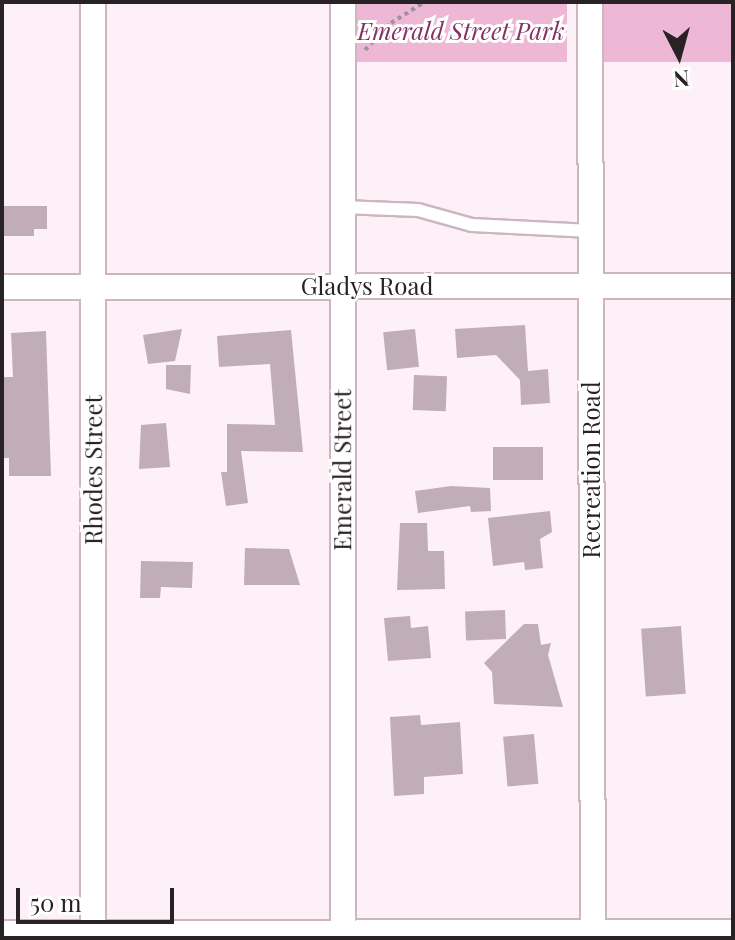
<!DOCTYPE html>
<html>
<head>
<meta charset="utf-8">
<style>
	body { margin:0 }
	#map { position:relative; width:735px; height:940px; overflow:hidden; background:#fdf0f7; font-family:"Playfair Display",serif }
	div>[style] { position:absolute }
	.green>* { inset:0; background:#eeb7d5; transform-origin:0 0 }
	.building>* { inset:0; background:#c1adb7; transform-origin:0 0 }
	.path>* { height:4px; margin-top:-2px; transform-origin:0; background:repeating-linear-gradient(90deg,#9e949a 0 4px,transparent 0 8px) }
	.roads { filter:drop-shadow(2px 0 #cbb6c1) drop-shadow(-2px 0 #cbb6c1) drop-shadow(0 2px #cbb6c1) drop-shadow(0 -2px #cbb6c1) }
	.service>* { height:12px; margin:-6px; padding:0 6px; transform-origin:6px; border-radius:6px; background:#fff }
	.minor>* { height:24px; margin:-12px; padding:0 12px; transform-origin:12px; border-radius:12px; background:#fff }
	span { translate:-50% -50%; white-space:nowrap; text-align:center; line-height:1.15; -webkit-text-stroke:6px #fff; paint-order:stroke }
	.park-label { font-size:24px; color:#843064; font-style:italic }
	.street-label { font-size:24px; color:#282125 }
	.frame { position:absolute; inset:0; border:4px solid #282125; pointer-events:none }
	.north { position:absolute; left:639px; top:16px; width:80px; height:80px; -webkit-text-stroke:6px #fff; paint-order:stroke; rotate:174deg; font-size:22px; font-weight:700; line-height:32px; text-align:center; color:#282125 }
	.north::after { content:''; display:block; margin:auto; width:28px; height:36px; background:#282125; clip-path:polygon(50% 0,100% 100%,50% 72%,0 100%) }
	.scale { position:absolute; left:16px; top:888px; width:158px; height:36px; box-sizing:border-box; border:4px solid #282125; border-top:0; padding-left:10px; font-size:24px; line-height:28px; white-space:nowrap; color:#282125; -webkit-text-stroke:6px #fff; paint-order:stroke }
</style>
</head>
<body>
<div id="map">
	<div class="green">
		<div style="left:356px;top:2px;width:211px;height:60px"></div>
		<div style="left:602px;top:2px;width:131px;height:60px"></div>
	</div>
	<div class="building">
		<div style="clip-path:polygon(2px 206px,47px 206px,47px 229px,34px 229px,34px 236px,2px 236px)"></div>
		<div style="clip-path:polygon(525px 325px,528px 371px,548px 369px,550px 403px,521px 405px,520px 380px,496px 355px,457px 358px,455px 329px)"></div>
		<div style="clip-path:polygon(182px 329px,175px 361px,148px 364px,143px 335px)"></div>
		<div style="left:415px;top:329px;width:38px;height:32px;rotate:84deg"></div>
		<div style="clip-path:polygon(291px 330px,303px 452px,241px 451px,248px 503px,226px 506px,221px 472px,227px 472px,227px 424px,275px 425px,270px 364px,219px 367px,217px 336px)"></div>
		<div style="clip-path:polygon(46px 331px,51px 476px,9px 476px,9px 458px,2px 458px,2px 377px,13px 377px,11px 333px)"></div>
		<div style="clip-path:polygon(166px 365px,191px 365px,190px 394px,166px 389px)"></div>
		<div style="left:414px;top:375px;width:33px;height:35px;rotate:2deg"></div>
		<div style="clip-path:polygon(166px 423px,170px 467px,139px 469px,141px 425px)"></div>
		<div style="left:493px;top:447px;width:50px;height:33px"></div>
		<div style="clip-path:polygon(451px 486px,490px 488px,491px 511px,471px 512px,470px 506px,418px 513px,415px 491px)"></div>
		<div style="clip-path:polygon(550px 511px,552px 532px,540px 539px,543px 568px,525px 570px,524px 562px,493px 566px,488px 518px)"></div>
		<div style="clip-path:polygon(400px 523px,427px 523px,428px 551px,444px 551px,445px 589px,397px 590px)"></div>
		<div style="clip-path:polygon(245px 548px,289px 549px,300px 585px,244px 585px)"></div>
		<div style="clip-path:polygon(141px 561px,193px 562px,192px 588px,161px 587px,160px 598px,140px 598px)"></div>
		<div style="left:505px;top:610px;width:29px;height:40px;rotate:88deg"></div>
		<div style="clip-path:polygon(410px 616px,411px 628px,428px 626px,431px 658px,388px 661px,384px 618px)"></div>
		<div style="clip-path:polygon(524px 624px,538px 624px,541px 645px,551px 643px,548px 655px,563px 707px,494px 704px,492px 672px,484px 663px)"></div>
		<div style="left:681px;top:626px;width:68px;height:40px;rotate:86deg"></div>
		<div style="clip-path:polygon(420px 715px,421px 725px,460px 722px,463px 774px,424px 777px,424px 794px,394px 796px,390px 717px)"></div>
		<div style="left:534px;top:734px;width:50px;height:31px;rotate:85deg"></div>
	</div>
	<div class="path">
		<div style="left:365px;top:50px;width:37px;rotate:-46deg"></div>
		<div style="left:391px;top:23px;width:40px;rotate:-32deg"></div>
	</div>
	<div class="roads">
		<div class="service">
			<div style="left:342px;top:207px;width:76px;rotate:2.3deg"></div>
			<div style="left:418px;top:210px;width:56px;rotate:15.5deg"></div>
			<div style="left:472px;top:225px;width:119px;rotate:2.9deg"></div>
		</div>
		<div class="minor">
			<div style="left:343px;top:2px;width:936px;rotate:90deg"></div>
			<div style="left:590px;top:2px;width:936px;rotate:89.82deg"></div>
			<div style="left:2px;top:287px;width:731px;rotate:-0.08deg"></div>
			<div style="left:2px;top:933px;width:731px;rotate:-0.08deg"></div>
			<div style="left:93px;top:938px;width:936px;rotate:-90deg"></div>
		</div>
	</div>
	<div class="park-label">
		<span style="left:461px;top:31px">Emerald Street Park</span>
	</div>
	<div class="street-label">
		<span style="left:367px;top:286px">Gladys Road</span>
		<span style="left:93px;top:470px;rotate:-90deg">Rhodes Street</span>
		<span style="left:342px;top:470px;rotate:-90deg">Emerald Street</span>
		<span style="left:591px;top:470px;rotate:-90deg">Recreation Road</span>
	</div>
	<div class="frame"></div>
	<div class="north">N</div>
	<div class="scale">50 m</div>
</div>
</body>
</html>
